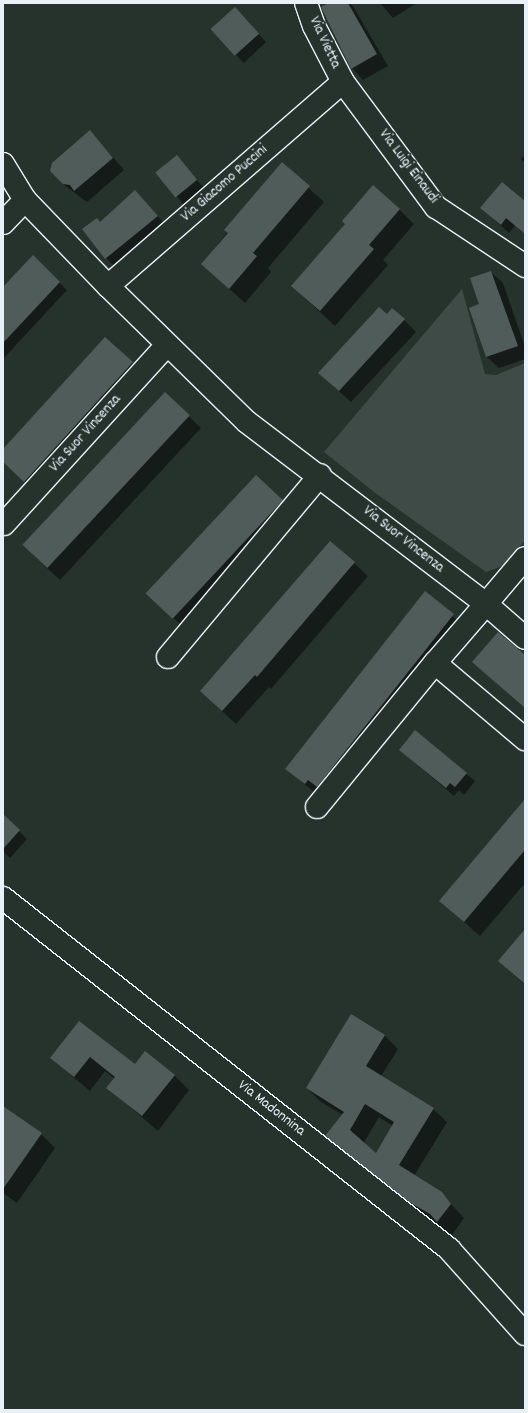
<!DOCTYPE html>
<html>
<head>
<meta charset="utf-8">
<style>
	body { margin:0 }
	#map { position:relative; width:528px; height:1413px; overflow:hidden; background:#26332d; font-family:Dekko,sans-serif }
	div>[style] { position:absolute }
	.green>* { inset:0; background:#3e4b47 }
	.shadow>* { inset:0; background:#0007; transform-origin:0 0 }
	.building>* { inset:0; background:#505c59; transform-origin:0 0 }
	.roads { filter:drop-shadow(1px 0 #e8f1f8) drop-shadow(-1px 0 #e8f1f8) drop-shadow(0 1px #e8f1f8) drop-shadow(0 -1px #e8f1f8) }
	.minor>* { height:22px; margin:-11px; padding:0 11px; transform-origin:11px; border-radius:11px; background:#26332d }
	span { translate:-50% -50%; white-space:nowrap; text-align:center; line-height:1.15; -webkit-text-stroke:4px #26332d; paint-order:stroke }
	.street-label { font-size:15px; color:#e8f1f8 }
	.frame { position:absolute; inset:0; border:4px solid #e8f1f8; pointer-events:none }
</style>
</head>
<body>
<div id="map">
	<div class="green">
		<div style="clip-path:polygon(462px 289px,485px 374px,496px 375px,525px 363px,525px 540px,505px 565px,486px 572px,374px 492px,324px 452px)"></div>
	</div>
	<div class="shadow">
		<div style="clip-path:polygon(330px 3px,350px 3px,354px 8px,388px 66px,363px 80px,352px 68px)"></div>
		<div style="clip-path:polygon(380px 3px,417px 3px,393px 18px)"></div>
		<div style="clip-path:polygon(242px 16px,266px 42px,244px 63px,236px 55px)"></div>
		<div style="clip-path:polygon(90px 131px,124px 170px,87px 202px,63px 184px)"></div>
		<div style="clip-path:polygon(525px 155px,525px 163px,521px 159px)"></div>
		<div style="left:177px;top:156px;width:42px;height:26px;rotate:50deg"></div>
		<div style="clip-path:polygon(282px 164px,324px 202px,268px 268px,271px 272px,245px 303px,202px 264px)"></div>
		<div style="clip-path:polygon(143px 200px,165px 224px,114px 266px,106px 258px)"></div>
		<div style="clip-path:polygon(525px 203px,525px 234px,515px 226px,509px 233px,481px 208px)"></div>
		<div style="clip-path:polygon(399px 209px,414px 224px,383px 260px,388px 265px,335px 326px,292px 286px)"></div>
		<div style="clip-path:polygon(33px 257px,67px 290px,3px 359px,3px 288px)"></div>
		<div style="clip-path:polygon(491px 272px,503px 283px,525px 347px,525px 359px,499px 368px,487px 357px,480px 305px)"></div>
		<div style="clip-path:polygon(393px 309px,416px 332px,351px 402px,331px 384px)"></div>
		<div style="clip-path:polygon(106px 338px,148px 378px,40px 496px,3px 462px,3px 450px)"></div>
		<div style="clip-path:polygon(165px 394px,201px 428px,60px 580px,36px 558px)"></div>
		<div style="clip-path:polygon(282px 500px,297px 515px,191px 634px,148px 595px)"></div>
		<div style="clip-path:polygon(354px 563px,368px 576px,271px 689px,269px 687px,236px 724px,214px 704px)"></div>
		<div style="clip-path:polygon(425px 592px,468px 630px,321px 798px,287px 769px)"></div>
		<div style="clip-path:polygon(525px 656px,525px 708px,474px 662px)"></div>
		<div style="clip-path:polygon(415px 731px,475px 781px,464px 795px,459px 790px,454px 796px,408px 757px)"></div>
		<div style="clip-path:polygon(525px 801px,525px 883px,480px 936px,440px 901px)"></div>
		<div style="clip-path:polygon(3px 816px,27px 839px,10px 858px,3px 851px)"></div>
		<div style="clip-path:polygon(525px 931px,525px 985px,499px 961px)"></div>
		<div style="clip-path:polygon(79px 1022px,135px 1066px,174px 1075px,189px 1090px,158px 1131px,108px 1088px,115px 1079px,105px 1071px,90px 1091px,51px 1058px)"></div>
		<div style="clip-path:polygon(evenodd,384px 1035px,398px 1049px,381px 1076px,433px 1109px,447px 1122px,414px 1176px,441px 1193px,464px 1218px,452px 1235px,340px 1149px,327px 1136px,343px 1115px,321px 1102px,307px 1088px,384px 1035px,379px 1117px,393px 1126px,376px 1154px,363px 1144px,379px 1117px)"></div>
		<div style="clip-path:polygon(3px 1107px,41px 1134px,55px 1148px,17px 1203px,3px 1193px)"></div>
	</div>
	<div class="building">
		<div style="clip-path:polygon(328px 3px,348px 3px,377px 54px,351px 69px,321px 7px)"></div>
		<div style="left:235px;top:7px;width:36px;height:33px;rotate:48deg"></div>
		<div style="clip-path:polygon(90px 130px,113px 158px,74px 191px,70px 185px,63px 184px,50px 171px,52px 163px)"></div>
		<div style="left:177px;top:155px;width:32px;height:28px;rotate:51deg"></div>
		<div style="clip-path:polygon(282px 162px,310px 186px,253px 253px,257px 256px,229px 289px,201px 264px,228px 233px,224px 230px)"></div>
		<div style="clip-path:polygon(502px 182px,525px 201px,525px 234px,506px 218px,501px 225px,480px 208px)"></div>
		<div style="clip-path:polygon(373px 185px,400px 209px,369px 245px,374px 249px,320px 311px,291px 286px,345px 224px,342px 221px)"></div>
		<div style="clip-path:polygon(135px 190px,158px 216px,105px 259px,82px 229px,97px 218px,100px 222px)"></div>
		<div style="clip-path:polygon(33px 255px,60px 282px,3px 343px,3px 287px)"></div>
		<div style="clip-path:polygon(491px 271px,518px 346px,486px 357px,469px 308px,479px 304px,470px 278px)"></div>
		<div style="clip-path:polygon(379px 307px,387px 314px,392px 308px,405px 319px,339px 391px,318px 373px)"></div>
		<div style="clip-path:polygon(105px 337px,133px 362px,24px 482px,3px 462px,3px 449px)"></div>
		<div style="left:165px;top:392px;width:34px;height:209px;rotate:43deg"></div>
		<div style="left:256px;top:475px;width:37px;height:162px;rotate:43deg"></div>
		<div style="clip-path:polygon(330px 541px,355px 562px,257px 677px,255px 675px,222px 711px,200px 691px)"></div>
		<div style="clip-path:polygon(425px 591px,454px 614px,317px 787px,308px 780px,305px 784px,285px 769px)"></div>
		<div style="clip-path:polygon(498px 632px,525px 655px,525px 708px,472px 662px)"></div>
		<div style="clip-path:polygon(415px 730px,467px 773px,455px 787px,450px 783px,446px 788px,399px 750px)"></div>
		<div style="clip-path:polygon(525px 799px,525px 850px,464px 922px,439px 901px)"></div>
		<div style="clip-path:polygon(3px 814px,20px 830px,3px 849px)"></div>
		<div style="clip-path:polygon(525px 929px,525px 984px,498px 961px)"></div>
		<div style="clip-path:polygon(evenodd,351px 1014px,385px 1035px,366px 1066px,434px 1108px,399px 1165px,442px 1192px,451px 1204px,437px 1222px,430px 1214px,409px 1202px,325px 1136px,344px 1112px,306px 1088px,351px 1014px,365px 1104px,394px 1122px,376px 1153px,350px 1130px,365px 1104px)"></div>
		<div style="clip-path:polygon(79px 1021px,135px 1064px,145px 1051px,175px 1075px,142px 1116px,106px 1088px,115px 1077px,90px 1057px,74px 1077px,50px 1058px)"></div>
		<div style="clip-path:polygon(3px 1106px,42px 1133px,3px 1189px)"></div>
	</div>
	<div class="roads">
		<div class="minor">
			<div style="left:306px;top:3px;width:24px;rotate:71deg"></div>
			<div style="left:314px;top:26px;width:63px;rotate:62.6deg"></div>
			<div style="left:343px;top:82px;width:156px;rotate:53.4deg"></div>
			<div style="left:436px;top:207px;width:107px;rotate:33.5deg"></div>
			<div style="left:3px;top:164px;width:42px;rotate:58.6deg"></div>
			<div style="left:25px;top:200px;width:120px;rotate:46deg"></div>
			<div style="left:108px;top:286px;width:194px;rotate:44.4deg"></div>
			<div style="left:247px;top:422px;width:300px;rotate:37.3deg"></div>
			<div style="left:486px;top:604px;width:60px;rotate:-49.7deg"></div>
			<div style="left:3px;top:223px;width:32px;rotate:-46deg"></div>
			<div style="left:108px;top:286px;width:311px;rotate:-41deg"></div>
			<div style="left:4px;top:524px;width:242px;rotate:-47.7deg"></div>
			<div style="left:525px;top:638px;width:52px;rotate:-138.9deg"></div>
			<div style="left:486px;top:604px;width:78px;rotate:130.8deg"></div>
			<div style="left:435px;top:663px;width:118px;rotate:40.2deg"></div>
			<div style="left:168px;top:657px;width:237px;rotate:-50.1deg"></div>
			<div style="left:317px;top:807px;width:186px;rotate:-50.7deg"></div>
			<div style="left:3px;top:898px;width:568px;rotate:38.2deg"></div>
			<div style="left:449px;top:1249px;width:114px;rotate:48.2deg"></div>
		</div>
	</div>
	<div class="street-label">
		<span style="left:324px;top:43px;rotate:65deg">Via Vietta</span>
		<span style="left:408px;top:167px;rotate:53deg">Via Luigi Einaudi</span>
		<span style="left:225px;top:184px;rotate:-41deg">Via Giacomo Puccini</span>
		<span style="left:86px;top:434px;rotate:-48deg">Via Suor Vincenza</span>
		<span style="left:403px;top:540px;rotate:38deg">Via Suor Vincenza</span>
		<span style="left:271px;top:1109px;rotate:38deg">Via Madonnina</span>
	</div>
	<div class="frame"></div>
</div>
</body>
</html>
